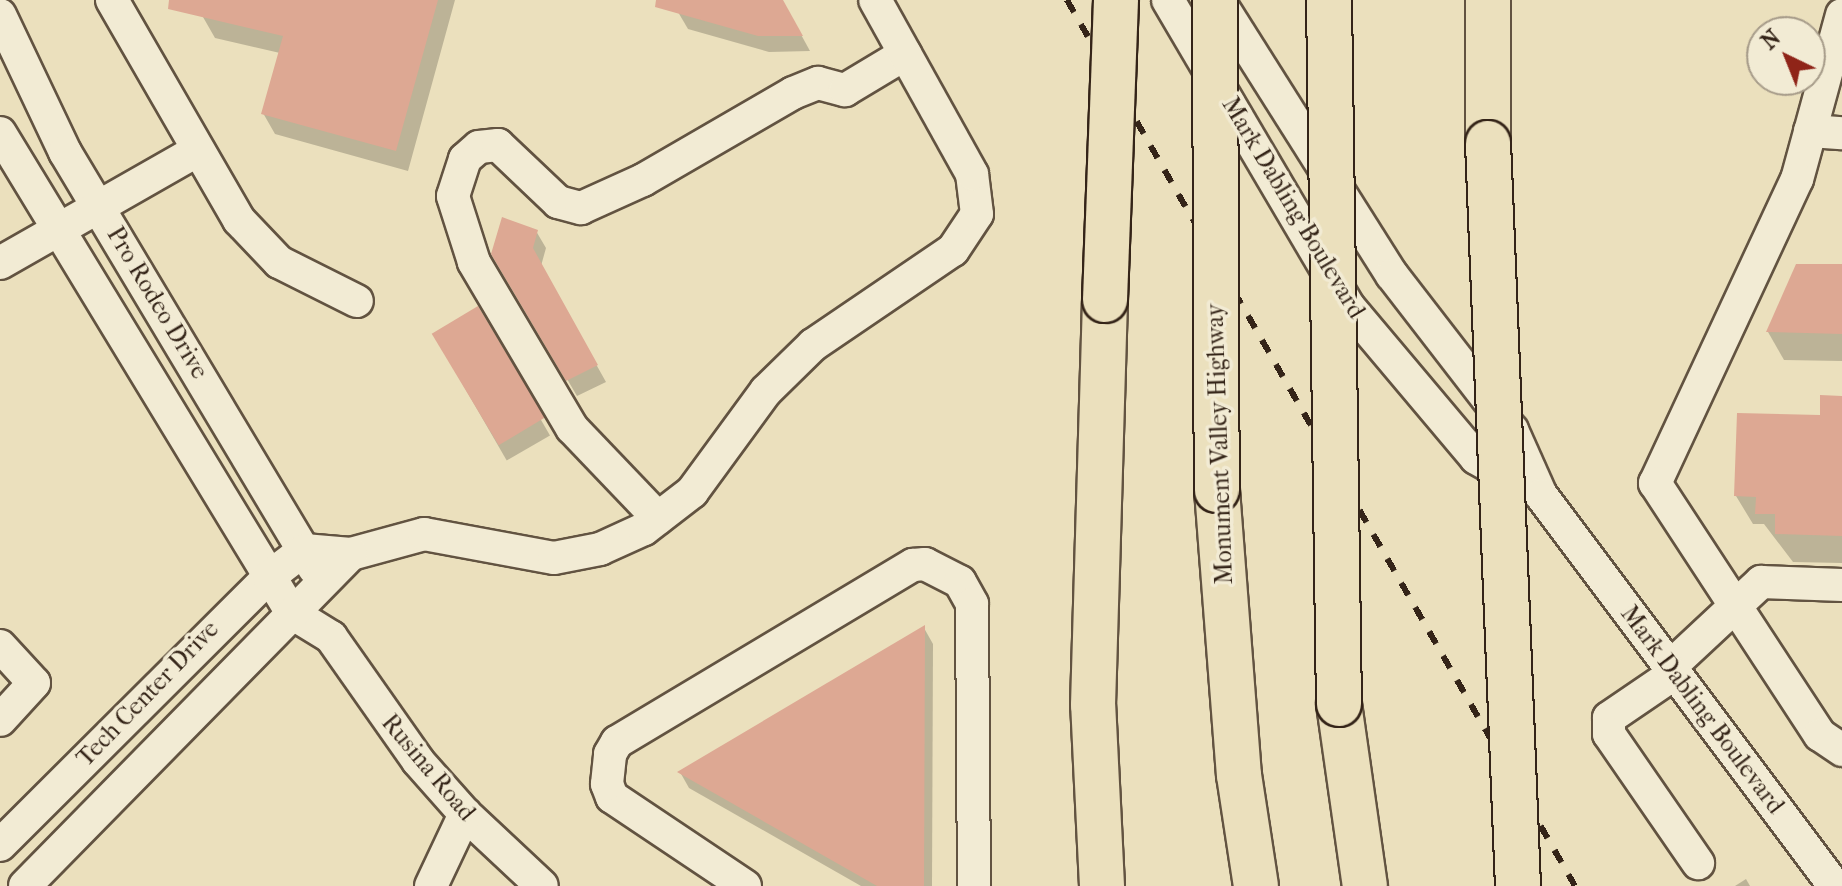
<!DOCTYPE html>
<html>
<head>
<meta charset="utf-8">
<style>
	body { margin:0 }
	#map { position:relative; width:1842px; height:886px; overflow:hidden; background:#ebe0bd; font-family:"IM FELL French Canon",serif }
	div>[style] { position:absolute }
	.shadow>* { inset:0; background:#0003; transform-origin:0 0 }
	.building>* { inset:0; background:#dda893; transform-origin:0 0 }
	.roads { filter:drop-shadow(2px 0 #625341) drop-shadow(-2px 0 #625341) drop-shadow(0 2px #625341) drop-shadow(0 -2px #625341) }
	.minor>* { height:32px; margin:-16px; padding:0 16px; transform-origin:16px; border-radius:16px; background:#f2ebd4 }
	.highway>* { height:44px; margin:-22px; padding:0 22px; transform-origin:22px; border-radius:22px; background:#ebe0bd }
	.rail>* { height:6px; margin-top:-3px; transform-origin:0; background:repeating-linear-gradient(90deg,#342418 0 14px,transparent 0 28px) }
	.bridges { filter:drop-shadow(2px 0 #342418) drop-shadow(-2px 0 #342418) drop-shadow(0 2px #342418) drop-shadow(0 -2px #342418) }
	.highway-bridge>* { height:44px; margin:-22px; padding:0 22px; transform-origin:22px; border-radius:22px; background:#ebe0bd }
	span { translate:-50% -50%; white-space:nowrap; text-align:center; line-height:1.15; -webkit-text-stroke:7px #f2ebd4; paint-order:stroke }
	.street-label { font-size:24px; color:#342418 }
	.north { position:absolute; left:1746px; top:16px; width:80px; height:80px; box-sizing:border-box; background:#f2ebd4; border:2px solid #a69b89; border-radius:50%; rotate:317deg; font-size:22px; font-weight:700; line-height:32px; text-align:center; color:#342418 }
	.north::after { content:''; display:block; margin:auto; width:28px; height:36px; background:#8f2418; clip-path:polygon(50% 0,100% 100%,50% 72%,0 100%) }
</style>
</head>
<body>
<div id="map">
	<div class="shadow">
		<div style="clip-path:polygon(208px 0,455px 0,408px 171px,275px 134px,263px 113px,280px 53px,215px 38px,203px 17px)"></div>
		<div style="clip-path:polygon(682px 0,782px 0,810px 51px,769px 52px,688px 29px,678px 12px)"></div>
		<div style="clip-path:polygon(536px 231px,546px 248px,541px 266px,606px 382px,577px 396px,494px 254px)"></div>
		<div style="clip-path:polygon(1798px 266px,1842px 266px,1842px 361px,1784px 360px,1768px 332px)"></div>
		<div style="left:477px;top:309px;width:146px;height:50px;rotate:60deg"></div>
		<div style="clip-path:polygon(1842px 398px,1842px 563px,1793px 562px,1764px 524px,1753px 524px,1736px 496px)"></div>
		<div style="clip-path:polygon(924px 628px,933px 644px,932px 886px,861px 886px,689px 788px,680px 772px)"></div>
		<div style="clip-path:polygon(1746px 879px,1750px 886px,1735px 886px)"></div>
	</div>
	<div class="building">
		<div style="clip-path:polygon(169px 0,438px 0,396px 151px,261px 114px,283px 36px,168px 9px)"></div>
		<div style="clip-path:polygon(656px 0,783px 0,803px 36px,758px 36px,655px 7px)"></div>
		<div style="clip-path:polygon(502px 217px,538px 230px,533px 248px,598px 365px,566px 381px,491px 254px)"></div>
		<div style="clip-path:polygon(1796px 264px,1842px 264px,1842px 334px,1766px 332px)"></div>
		<div style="left:478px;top:306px;width:130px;height:54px;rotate:59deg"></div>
		<div style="clip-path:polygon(1820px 395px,1842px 396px,1842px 536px,1775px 534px,1775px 514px,1755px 514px,1756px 497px,1734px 496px,1737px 413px,1820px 415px)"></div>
		<div style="clip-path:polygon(925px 625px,924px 886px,877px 886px,677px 772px)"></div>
	</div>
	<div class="roads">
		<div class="minor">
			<div style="left:112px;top:0;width:254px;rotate:60deg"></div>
			<div style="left:239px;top:220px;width:58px;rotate:46.4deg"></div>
			<div style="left:279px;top:262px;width:87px;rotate:26.6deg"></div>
			<div style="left:1168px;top:0;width:356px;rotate:59.5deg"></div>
			<div style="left:1349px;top:307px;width:197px;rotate:49.9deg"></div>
			<div style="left:1476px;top:458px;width:47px;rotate:29.3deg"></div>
			<div style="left:1218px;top:0;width:325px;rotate:57.7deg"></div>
			<div style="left:1392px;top:275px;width:196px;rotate:52.3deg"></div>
			<div style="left:1512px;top:430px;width:71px;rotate:66deg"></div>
			<div style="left:1541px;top:495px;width:489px;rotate:53.1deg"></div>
			<div style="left:0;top:15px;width:152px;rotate:64.6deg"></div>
			<div style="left:65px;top:152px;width:485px;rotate:59.1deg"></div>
			<div style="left:1842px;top:15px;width:170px;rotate:105.3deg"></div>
			<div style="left:1797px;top:179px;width:336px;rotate:115deg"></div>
			<div style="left:1655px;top:483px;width:301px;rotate:56.8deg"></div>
			<div style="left:1820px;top:735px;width:27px;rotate:34deg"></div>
			<div style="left:1810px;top:131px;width:32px;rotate:4deg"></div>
			<div style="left:0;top:133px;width:562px;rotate:58.69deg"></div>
			<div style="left:292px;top:613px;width:46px;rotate:31.6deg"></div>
			<div style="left:331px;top:637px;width:151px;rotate:54.9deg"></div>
			<div style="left:418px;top:761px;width:71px;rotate:48.4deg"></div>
			<div style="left:465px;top:814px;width:105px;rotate:43.1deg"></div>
			<div style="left:0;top:263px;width:226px;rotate:-29.7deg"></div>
			<div style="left:658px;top:518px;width:124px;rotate:-133.7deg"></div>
			<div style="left:572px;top:428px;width:193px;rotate:-120.6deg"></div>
			<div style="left:474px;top:262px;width:69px;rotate:-107.7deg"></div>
			<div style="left:453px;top:196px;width:39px;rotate:-72deg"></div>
			<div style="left:465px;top:159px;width:18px;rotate:-41deg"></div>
			<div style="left:479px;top:147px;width:19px;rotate:-6deg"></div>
			<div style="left:498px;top:145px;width:83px;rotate:43.5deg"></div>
			<div style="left:558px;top:202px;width:24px;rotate:15deg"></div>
			<div style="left:581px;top:208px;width:68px;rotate:-24.3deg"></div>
			<div style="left:643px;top:180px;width:173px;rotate:-30.1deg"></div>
			<div style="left:793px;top:93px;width:27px;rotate:-22deg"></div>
			<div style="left:818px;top:83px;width:28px;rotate:15deg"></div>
			<div style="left:845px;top:90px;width:70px;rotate:-31deg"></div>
			<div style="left:351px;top:554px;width:76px;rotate:-15.3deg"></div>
			<div style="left:424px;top:534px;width:132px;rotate:10.5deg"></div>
			<div style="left:554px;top:558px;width:47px;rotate:-11.1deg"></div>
			<div style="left:600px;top:549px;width:48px;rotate:-24.4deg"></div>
			<div style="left:644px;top:529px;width:61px;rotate:-37.6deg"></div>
			<div style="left:692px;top:492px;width:125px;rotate:-53.8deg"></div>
			<div style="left:766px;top:391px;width:66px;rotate:-44.4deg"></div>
			<div style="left:813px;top:345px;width:169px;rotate:-34.2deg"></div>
			<div style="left:953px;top:250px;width:43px;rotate:-56.3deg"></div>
			<div style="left:977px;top:214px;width:40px;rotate:-97.1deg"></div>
			<div style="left:972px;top:174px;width:199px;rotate:-119.1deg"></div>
			<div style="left:0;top:646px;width:50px;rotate:47.4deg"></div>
			<div style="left:34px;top:683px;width:50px;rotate:132.6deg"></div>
			<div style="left:1670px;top:667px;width:125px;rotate:-43deg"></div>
			<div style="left:1761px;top:582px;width:81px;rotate:2.1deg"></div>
			<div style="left:1675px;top:673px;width:80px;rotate:145.7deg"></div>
			<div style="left:1609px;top:718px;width:16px;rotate:90deg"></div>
			<div style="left:1609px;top:734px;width:157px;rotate:55.4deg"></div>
			<div style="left:0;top:845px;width:380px;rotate:-44.9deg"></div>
			<div style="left:269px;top:577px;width:44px;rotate:-37.6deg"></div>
			<div style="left:304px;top:550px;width:47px;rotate:4.9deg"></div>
			<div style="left:351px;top:554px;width:465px;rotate:134.5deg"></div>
			<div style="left:431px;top:886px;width:80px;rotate:-64.7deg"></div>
			<div style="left:745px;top:886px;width:160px;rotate:-146.2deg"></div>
			<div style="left:612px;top:797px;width:14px;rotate:-111deg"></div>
			<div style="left:607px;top:784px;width:30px;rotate:-84deg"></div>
			<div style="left:610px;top:754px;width:14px;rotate:-60deg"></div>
			<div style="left:617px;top:742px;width:345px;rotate:-30.9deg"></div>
			<div style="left:913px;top:565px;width:12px;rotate:-5deg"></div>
			<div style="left:925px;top:564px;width:39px;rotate:27deg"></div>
			<div style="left:960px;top:582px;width:25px;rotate:61deg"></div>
			<div style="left:972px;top:604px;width:282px;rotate:89.6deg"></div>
		</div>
		<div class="highway">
			<div style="left:1488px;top:0;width:143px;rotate:90deg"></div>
			<div style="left:1217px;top:490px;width:286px;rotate:85.6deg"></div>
			<div style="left:1239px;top:775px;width:112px;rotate:81.3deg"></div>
			<div style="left:1339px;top:704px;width:184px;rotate:81.9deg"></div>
			<div style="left:1102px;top:886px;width:181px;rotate:-92.8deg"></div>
			<div style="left:1093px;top:705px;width:405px;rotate:-88.3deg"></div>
		</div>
	</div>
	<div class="rail">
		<div style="left:1067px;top:0;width:1021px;rotate:60.17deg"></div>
	</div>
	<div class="bridges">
		<div class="highway-bridge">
			<div style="left:1215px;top:0;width:490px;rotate:89.8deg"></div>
			<div style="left:1329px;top:0;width:704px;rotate:89.19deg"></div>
			<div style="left:1488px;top:143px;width:744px;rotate:87.69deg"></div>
			<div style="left:1105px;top:300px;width:300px;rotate:-87.9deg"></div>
		</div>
	</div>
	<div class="street-label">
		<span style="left:1293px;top:208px;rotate:59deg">Mark Dabling Boulevard</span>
		<span style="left:157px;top:303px;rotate:59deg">Pro Rodeo Drive</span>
		<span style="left:1220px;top:444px;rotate:-92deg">Monument Valley Highway</span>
		<span style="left:148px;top:694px;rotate:-46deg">Tech Center Drive</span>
		<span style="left:1702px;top:710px;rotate:53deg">Mark Dabling Boulevard</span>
		<span style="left:428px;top:768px;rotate:50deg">Rusina Road</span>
	</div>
	<div class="north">N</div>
</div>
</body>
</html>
